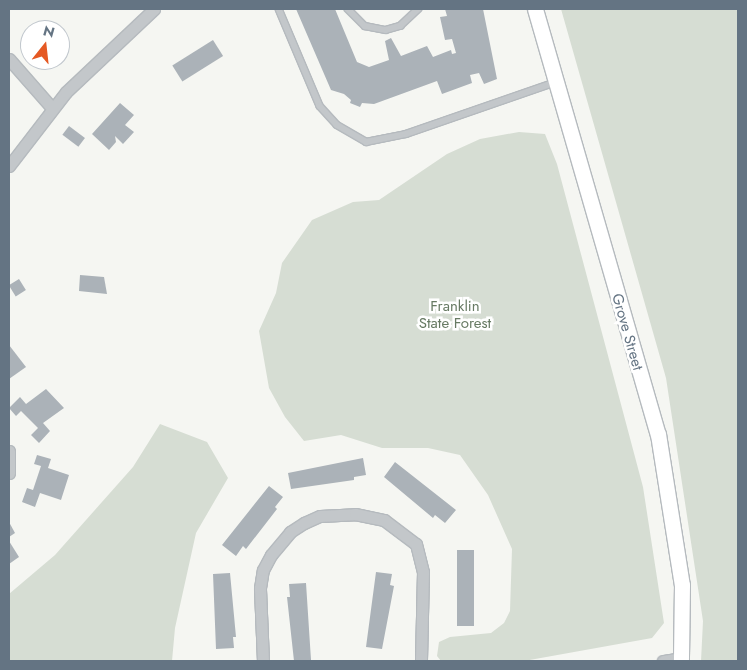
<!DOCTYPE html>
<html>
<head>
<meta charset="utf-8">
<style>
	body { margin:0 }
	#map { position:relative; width:747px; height:670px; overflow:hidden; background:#f5f6f2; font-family:Jost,sans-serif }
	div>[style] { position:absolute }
	.green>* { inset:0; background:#d6ddd3 }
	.building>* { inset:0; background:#abb2b8; transform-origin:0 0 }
	.roads { filter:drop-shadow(1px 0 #b5babe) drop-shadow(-1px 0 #b5babe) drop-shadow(0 1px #b5babe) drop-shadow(0 -1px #b5babe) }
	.service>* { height:5.5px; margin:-2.75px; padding:0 2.75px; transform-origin:2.75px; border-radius:2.75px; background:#c3c7ca }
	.minor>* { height:11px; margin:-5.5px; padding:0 5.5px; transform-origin:5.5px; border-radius:5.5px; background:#c3c7ca }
	.secondary>* { height:15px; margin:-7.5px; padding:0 7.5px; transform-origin:7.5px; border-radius:7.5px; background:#fff }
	span { translate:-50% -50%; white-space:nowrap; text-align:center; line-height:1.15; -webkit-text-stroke:5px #fff; paint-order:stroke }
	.park-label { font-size:15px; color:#677a63 }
	.street-label { font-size:15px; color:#647483 }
	.frame { position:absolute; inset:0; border:10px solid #647483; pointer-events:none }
	.north { position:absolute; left:20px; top:20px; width:50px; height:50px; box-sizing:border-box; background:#fff; border:1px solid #c1c7cd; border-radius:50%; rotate:16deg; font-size:14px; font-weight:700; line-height:20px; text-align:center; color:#647483 }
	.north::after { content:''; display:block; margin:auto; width:18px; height:22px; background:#e55923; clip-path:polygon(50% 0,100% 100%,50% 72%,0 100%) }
</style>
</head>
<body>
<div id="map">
	<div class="green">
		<div style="clip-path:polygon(561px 9px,738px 9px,738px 661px,701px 661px,703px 621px,666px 378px)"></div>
		<div style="clip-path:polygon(519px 132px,545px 134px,557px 164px,643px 487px,664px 623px,652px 638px,524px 661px,441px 661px,437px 656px,439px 642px,450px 637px,491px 633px,504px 623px,510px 611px,512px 549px,488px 495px,460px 455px,428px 448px,382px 448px,341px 435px,304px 441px,285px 417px,269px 388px,259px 331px,276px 293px,282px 263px,312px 220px,353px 202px,379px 200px,447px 154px,480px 139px)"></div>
		<div style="clip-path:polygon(160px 424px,207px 442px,228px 478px,196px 533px,175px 628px,172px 661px,9px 661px,9px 594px,55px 555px,133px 467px)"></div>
	</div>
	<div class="building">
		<div style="clip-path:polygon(296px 9px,335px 9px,357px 62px,369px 67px,389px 60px,385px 41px,391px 38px,401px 56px,427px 46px,433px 57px,451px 50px,452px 54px,456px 53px,452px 39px,445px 40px,440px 17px,447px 16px,445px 9px,483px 9px,497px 79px,484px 84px,479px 73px,470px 75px,472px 83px,442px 94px,437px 81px,374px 104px,362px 103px,360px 107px,350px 103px,351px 100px,344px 94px,331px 90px)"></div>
		<div style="left:213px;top:40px;width:19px;height:48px;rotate:58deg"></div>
		<div style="clip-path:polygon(120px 103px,134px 115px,125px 125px,134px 132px,123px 144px,115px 136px,116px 142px,109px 150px,92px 134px)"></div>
		<div style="left:69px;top:126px;width:20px;height:11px;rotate:37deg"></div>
		<div style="clip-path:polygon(80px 275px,104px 277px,107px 294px,79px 291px)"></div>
		<div style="left:19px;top:279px;width:13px;height:12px;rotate:58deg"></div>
		<div style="clip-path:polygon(9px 345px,26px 367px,9px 379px)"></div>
		<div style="clip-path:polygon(46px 389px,64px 408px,43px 423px,50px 431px,39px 443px,31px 435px,38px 428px,21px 411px,16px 416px,9px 408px,20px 397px,26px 404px)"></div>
		<div style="clip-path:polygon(37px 455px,51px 459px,48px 468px,69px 475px,61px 500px,40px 493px,35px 507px,22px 502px,27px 488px,33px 490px,41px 466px,34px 464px)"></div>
		<div style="clip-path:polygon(363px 458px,366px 475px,354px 477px,354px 480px,291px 489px,288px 473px)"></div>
		<div style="clip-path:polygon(395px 462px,456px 510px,445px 523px,435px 515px,433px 518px,384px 477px)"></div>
		<div style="clip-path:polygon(269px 486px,283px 497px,275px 507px,277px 509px,246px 549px,243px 546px,236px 556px,222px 545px)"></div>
		<div style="clip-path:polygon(9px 522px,15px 533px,9px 537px)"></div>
		<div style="clip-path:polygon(9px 541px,19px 557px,9px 564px)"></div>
		<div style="left:457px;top:550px;width:17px;height:76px"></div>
		<div style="clip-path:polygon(376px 572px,392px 574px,390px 585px,394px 586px,382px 649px,366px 647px)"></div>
		<div style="clip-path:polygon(230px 573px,236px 637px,233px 637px,234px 648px,216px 649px,213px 574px)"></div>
		<div style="clip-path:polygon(306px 583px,311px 660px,294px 661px,287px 597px,290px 597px,289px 584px)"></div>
	</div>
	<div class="roads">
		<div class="service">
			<div style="left:279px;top:9px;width:105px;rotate:67.1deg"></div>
			<div style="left:320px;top:106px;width:25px;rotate:48deg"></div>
			<div style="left:337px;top:125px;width:34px;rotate:30deg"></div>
			<div style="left:366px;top:142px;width:41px;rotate:-11.3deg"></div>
			<div style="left:406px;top:134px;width:159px;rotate:-19.1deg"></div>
			<div style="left:348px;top:9px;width:24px;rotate:45deg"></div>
			<div style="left:365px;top:26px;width:21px;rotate:11deg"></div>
			<div style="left:386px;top:30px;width:15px;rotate:-16deg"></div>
			<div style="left:400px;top:26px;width:25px;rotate:-43deg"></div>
		</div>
		<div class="minor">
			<div style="left:9px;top:59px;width:65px;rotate:48.7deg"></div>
			<div style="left:9px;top:166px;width:93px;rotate:-52.4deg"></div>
			<div style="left:66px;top:92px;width:121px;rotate:-43.3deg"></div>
			<div style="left:9px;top:451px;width:22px;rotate:90deg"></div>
			<div style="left:263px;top:661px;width:73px;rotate:-92.4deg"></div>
			<div style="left:260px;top:588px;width:18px;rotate:-81deg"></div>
			<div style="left:263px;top:570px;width:17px;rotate:-62deg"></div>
			<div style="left:271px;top:555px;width:30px;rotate:-50deg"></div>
			<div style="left:290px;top:532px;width:17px;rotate:-33deg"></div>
			<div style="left:304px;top:523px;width:17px;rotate:-24deg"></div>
			<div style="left:320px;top:516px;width:35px;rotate:-3deg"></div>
			<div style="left:355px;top:514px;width:30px;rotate:12deg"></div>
			<div style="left:384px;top:520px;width:40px;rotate:37deg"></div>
			<div style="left:416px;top:544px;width:29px;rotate:76deg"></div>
			<div style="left:423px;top:572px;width:89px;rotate:91.3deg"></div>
			<div style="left:663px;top:661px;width:19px;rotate:-9deg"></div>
		</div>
		<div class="secondary">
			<div style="left:535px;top:9px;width:442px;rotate:73.9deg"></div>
			<div style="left:658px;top:434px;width:153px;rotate:81deg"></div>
			<div style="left:682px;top:585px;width:76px;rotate:90.8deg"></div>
		</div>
	</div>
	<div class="park-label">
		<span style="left:455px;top:315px">Franklin<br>State Forest</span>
	</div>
	<div class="street-label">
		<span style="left:627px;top:332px;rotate:74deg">Grove Street</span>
	</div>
	<div class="frame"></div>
	<div class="north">N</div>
</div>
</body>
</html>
